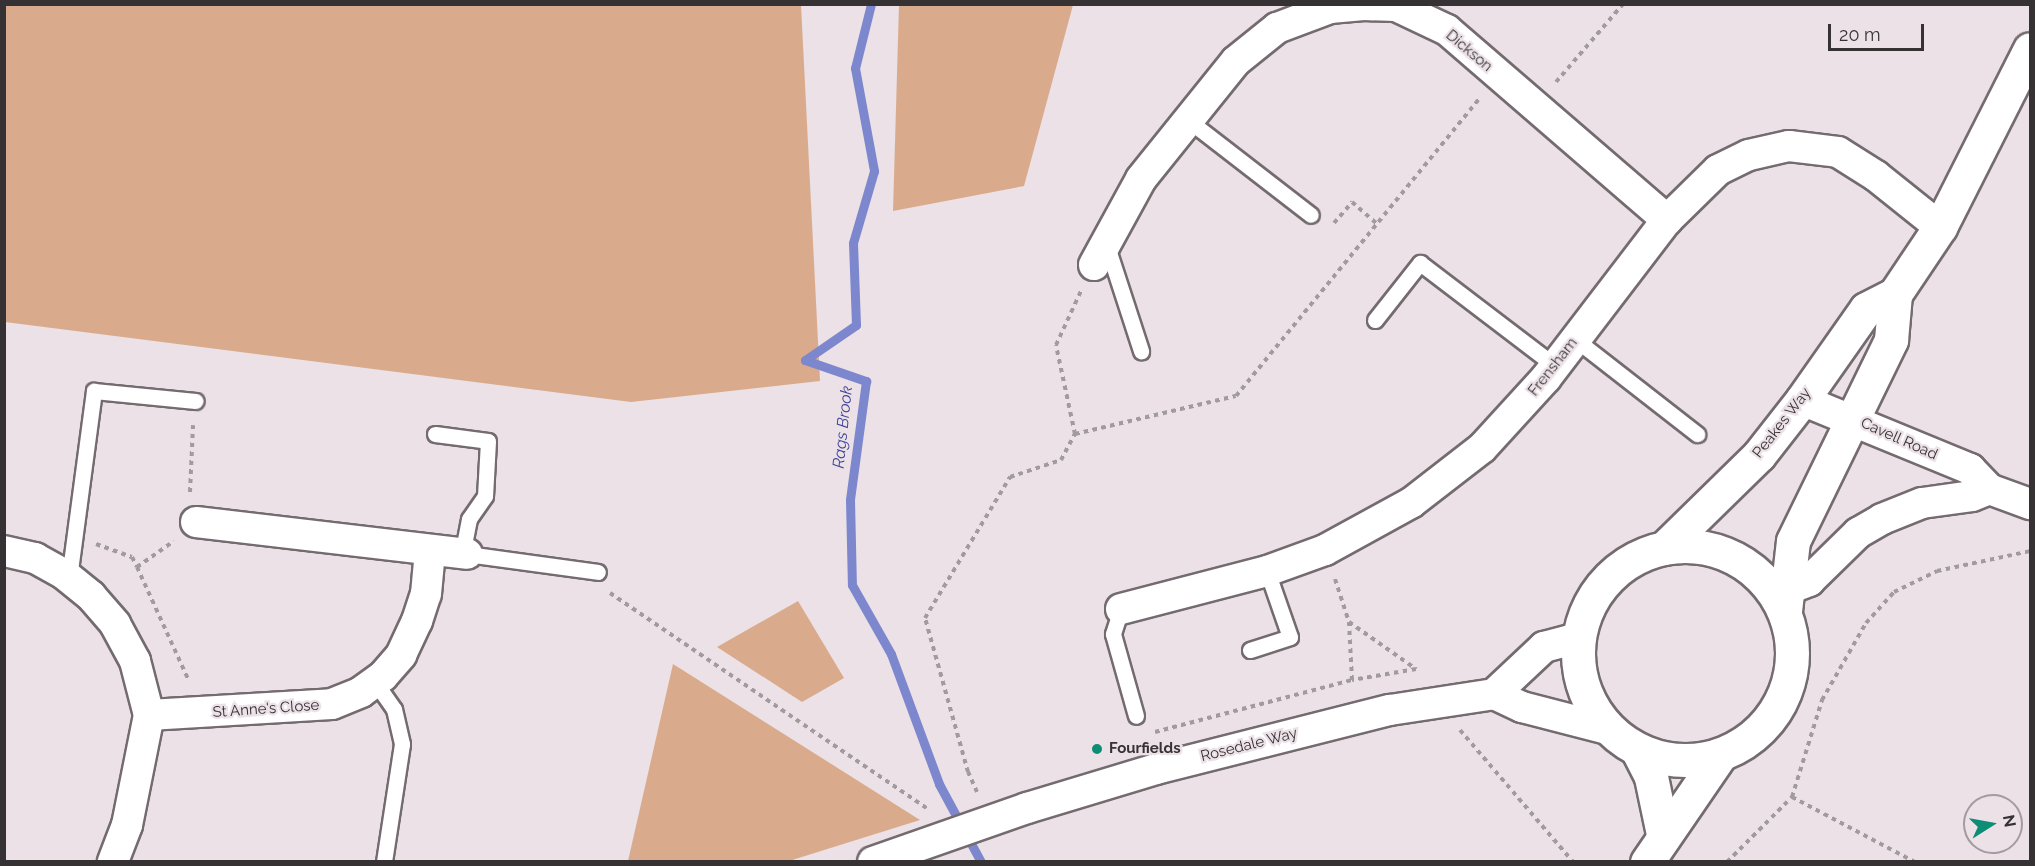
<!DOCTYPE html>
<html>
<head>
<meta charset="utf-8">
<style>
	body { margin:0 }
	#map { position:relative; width:2035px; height:866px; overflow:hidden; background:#ebe1e6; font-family:Raleway,sans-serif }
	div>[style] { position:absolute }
	.green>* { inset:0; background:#d9ab8c }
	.stream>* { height:9px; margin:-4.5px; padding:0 4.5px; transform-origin:4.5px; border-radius:4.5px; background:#7d87ce }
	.path>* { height:4px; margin-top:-2px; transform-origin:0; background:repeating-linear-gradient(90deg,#a29b9e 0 4.5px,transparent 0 9px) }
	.roads { filter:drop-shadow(2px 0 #746b70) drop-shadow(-2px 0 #746b70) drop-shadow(0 2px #746b70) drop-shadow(0 -2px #746b70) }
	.lane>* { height:15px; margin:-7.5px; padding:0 7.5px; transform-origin:7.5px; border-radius:7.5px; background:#fff }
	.street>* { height:30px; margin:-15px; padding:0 15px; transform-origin:15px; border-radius:15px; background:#fff }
	.secondary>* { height:33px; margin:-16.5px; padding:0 16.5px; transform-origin:16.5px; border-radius:16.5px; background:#fff }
	.secondary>.ring { margin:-16.5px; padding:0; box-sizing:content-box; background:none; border:33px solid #fff; border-radius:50% }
	.dots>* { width:16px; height:16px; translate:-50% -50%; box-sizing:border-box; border:3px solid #ebe1e6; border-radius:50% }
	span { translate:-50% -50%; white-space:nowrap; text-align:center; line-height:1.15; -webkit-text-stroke:4.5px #ebe1e6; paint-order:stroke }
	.street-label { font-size:15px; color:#363234 }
	.poi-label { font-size:15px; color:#363234; font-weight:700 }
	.left { translate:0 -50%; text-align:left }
	.water-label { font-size:16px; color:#3e4297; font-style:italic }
	.frame { position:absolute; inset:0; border:6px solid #363234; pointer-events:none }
	.north { position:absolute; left:1963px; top:794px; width:60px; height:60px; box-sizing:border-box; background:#ebe1e6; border:2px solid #a39b9f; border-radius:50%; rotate:79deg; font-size:16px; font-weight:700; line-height:24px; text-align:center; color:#363234 }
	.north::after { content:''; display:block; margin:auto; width:21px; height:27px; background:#0d8d73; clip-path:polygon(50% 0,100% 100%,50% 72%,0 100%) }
	.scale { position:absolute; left:1828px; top:24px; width:96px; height:27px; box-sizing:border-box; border:3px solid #363234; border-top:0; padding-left:8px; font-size:18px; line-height:21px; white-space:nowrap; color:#363234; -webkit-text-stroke:4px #ebe1e6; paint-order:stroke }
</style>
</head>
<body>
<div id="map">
	<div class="green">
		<div style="clip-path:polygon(5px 4px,801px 5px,820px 381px,631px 402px,5px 322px)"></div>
		<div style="clip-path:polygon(899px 5px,1073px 5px,1024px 186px,893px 211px)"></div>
		<div style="clip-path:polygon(798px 601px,844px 678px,802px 702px,717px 647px)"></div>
		<div style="clip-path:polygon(673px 664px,920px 820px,789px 861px,628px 861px)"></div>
	</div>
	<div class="stream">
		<div style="left:871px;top:4px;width:66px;rotate:104deg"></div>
		<div style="left:855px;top:68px;width:105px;rotate:79.5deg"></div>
		<div style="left:874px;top:171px;width:75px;rotate:106.3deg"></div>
		<div style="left:853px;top:243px;width:82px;rotate:87.9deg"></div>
		<div style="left:856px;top:325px;width:62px;rotate:145.5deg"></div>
		<div style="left:805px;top:360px;width:65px;rotate:19deg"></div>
		<div style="left:866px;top:381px;width:120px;rotate:97.7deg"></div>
		<div style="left:850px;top:500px;width:85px;rotate:88.7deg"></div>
		<div style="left:852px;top:585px;width:79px;rotate:60.5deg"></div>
		<div style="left:891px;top:654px;width:139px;rotate:69.7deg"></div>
		<div style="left:939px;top:784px;width:89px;rotate:61.7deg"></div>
	</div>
	<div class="path">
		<div style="left:1556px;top:82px;width:103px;rotate:-49.3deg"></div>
		<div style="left:1334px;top:223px;width:28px;rotate:-49deg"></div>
		<div style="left:1352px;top:202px;width:33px;rotate:41deg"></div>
		<div style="left:1075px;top:434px;width:165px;rotate:-13.3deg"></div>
		<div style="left:1236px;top:396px;width:384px;rotate:-50.7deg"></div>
		<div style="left:190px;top:492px;width:67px;rotate:-87.4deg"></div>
		<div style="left:96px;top:544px;width:38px;rotate:20deg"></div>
		<div style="left:132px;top:557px;width:11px;rotate:63deg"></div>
		<div style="left:137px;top:567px;width:45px;rotate:-35.1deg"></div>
		<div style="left:137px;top:567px;width:125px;rotate:65.5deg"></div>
		<div style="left:1335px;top:579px;width:45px;rotate:72deg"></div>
		<div style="left:1349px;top:622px;width:82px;rotate:35deg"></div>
		<div style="left:1416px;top:669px;width:65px;rotate:170.2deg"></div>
		<div style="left:1352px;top:680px;width:58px;rotate:-93deg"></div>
		<div style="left:610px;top:593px;width:386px;rotate:34.2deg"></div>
		<div style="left:1460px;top:730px;width:174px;rotate:49.4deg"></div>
		<div style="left:1155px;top:732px;width:204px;rotate:-14.8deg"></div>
		<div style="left:977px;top:792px;width:22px;rotate:-114deg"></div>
		<div style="left:968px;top:772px;width:160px;rotate:-105.6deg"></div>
		<div style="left:925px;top:618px;width:165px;rotate:-58.9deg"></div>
		<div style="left:1010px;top:477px;width:54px;rotate:-18.4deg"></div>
		<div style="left:1061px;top:460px;width:30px;rotate:-62deg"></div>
		<div style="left:1075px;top:434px;width:91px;rotate:-102.1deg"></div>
		<div style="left:1056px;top:345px;width:60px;rotate:-65.2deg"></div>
		<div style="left:1792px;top:797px;width:102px;rotate:-72.8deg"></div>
		<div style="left:1822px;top:700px;width:89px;rotate:-60.3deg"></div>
		<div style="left:1866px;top:623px;width:42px;rotate:-47.9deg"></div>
		<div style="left:1894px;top:592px;width:48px;rotate:-26deg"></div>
		<div style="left:1937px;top:571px;width:95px;rotate:-12.1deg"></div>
		<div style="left:1727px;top:862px;width:92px;rotate:-45deg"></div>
		<div style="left:1792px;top:797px;width:139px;rotate:27.9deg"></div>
	</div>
	<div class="roads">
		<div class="lane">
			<div style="left:1188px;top:120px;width:155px;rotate:37.7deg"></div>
			<div style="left:1106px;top:243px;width:114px;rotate:72deg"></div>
			<div style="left:1375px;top:320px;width:73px;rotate:-51.7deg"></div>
			<div style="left:1420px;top:263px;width:170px;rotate:37.3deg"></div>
			<div style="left:1575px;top:339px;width:155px;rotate:37.9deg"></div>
			<div style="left:435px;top:434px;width:53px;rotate:7.5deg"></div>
			<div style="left:488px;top:441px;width:55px;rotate:93.1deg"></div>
			<div style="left:485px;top:496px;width:28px;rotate:125deg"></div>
			<div style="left:469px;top:519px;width:36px;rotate:101deg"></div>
			<div style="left:467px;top:554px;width:132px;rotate:7.8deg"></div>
			<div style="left:69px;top:578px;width:189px;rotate:-82.4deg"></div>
			<div style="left:94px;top:391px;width:102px;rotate:5.6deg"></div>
			<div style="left:1121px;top:609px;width:26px;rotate:108deg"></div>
			<div style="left:1113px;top:634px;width:85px;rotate:74.3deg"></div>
			<div style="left:1250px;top:650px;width:42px;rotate:-18deg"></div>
			<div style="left:1290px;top:637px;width:70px;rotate:-109.2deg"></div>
			<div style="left:375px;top:682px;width:33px;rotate:55deg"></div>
			<div style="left:394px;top:709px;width:36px;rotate:77deg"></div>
			<div style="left:402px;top:744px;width:119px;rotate:98.7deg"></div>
		</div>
		<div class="street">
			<div style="left:1094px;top:265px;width:98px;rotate:-61.3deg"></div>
			<div style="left:1141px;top:179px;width:151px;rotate:-51.2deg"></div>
			<div style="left:1236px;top:61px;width:53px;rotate:-38.8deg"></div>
			<div style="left:1277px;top:28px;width:57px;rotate:-20.7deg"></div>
			<div style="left:1330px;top:8px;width:34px;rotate:-5deg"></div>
			<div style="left:1364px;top:5px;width:32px;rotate:2deg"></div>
			<div style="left:1396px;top:6px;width:56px;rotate:25.2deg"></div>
			<div style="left:1447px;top:30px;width:291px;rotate:40.8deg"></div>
			<div style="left:1802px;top:400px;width:182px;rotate:22.3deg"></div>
			<div style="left:1970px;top:469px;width:28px;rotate:46deg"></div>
			<div style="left:1989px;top:489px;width:44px;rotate:20.1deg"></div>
			<div style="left:196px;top:522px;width:273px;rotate:6.7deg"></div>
			<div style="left:4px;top:551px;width:32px;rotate:13deg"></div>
			<div style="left:35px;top:558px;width:33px;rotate:29deg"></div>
			<div style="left:64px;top:574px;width:35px;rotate:39deg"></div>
			<div style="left:91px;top:596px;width:37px;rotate:49deg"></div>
			<div style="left:115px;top:624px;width:42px;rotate:61.6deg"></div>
			<div style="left:135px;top:661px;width:56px;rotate:75.5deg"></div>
			<div style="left:149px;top:715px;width:112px;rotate:101.3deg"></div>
			<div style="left:127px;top:825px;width:40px;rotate:111deg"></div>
			<div style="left:1786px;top:590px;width:25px;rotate:-21deg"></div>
			<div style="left:1809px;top:581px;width:69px;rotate:-44.4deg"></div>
			<div style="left:1858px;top:533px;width:28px;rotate:-30deg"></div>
			<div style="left:1882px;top:519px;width:43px;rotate:-21.8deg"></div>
			<div style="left:1922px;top:503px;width:50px;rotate:-8deg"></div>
			<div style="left:1972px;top:496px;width:18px;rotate:-22deg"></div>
			<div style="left:1121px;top:609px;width:151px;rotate:-14.6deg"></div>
			<div style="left:1267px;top:571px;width:62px;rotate:-19.9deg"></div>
			<div style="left:1325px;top:550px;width:98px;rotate:-28.7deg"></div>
			<div style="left:1411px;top:503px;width:90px;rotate:-37.8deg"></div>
			<div style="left:1482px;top:448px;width:95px;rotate:-47.6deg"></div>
			<div style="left:1546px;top:378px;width:199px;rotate:-52.6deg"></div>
			<div style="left:1667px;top:220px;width:71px;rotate:-44.4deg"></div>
			<div style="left:1718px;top:170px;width:34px;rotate:-26deg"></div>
			<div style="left:1749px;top:155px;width:41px;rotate:-12.7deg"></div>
			<div style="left:1789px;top:146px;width:49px;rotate:7deg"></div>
			<div style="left:1838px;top:152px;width:45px;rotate:32.3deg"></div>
			<div style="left:1876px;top:176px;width:82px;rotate:38.6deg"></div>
			<div style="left:1494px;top:694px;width:69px;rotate:-43.2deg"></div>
			<div style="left:1544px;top:647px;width:35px;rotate:-15deg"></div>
			<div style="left:149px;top:715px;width:183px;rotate:-3.4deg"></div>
			<div style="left:332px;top:704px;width:31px;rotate:-22deg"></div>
			<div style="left:361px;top:692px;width:27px;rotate:-36deg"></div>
			<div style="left:383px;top:676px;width:28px;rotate:-49deg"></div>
			<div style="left:401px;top:655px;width:38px;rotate:-65deg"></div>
			<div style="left:417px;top:621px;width:28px;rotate:-72deg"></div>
			<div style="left:426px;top:594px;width:43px;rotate:-84.7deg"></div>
			<div style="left:873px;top:862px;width:163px;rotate:-19.3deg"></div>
			<div style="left:1027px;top:808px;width:135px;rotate:-16.8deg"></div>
			<div style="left:1156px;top:769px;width:241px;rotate:-14.2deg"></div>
			<div style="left:1390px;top:710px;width:105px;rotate:-8.7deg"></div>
			<div style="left:1494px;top:694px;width:31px;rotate:25deg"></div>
			<div style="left:1522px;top:707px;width:88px;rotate:14.5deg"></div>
		</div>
		<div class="secondary">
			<div class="ring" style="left:1578px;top:546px;width:181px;height:181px"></div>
			<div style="left:1664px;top:548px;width:133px;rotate:-44.4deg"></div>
			<div style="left:1759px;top:455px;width:70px;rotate:-52deg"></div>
			<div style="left:1802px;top:400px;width:111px;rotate:-54.9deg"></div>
			<div style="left:1866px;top:309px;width:33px;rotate:-27deg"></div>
			<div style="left:1785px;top:611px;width:70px;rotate:-83.5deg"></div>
			<div style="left:1793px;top:541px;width:224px;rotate:-64deg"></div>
			<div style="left:1891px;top:340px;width:46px;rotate:-85deg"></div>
			<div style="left:1895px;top:294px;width:81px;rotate:-56.1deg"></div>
			<div style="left:1940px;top:227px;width:199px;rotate:-63.2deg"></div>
			<div style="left:1638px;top:751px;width:29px;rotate:63deg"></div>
			<div style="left:1651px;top:777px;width:58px;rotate:78.1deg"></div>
			<div style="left:1647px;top:862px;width:127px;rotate:-55.6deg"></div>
		</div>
	</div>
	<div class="dots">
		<div style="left:1097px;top:749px;background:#0d8d73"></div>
	</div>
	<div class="street-label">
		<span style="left:1469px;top:51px;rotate:40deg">Dickson</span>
		<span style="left:1553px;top:367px;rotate:-52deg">Frensham</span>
		<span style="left:1782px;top:423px;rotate:-52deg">Peakes Way</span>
		<span style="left:1899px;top:439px;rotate:24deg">Cavell Road</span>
		<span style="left:266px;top:709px;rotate:-4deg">St Anne's Close</span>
		<span style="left:1249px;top:745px;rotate:-14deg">Rosedale Way</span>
	</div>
	<div class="poi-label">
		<span class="left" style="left:1109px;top:749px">Fourfields</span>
	</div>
	<div class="water-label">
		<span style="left:843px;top:427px;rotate:-84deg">Rags Brook</span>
	</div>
	<div class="frame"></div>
	<div class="north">N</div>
	<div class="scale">20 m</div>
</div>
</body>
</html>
